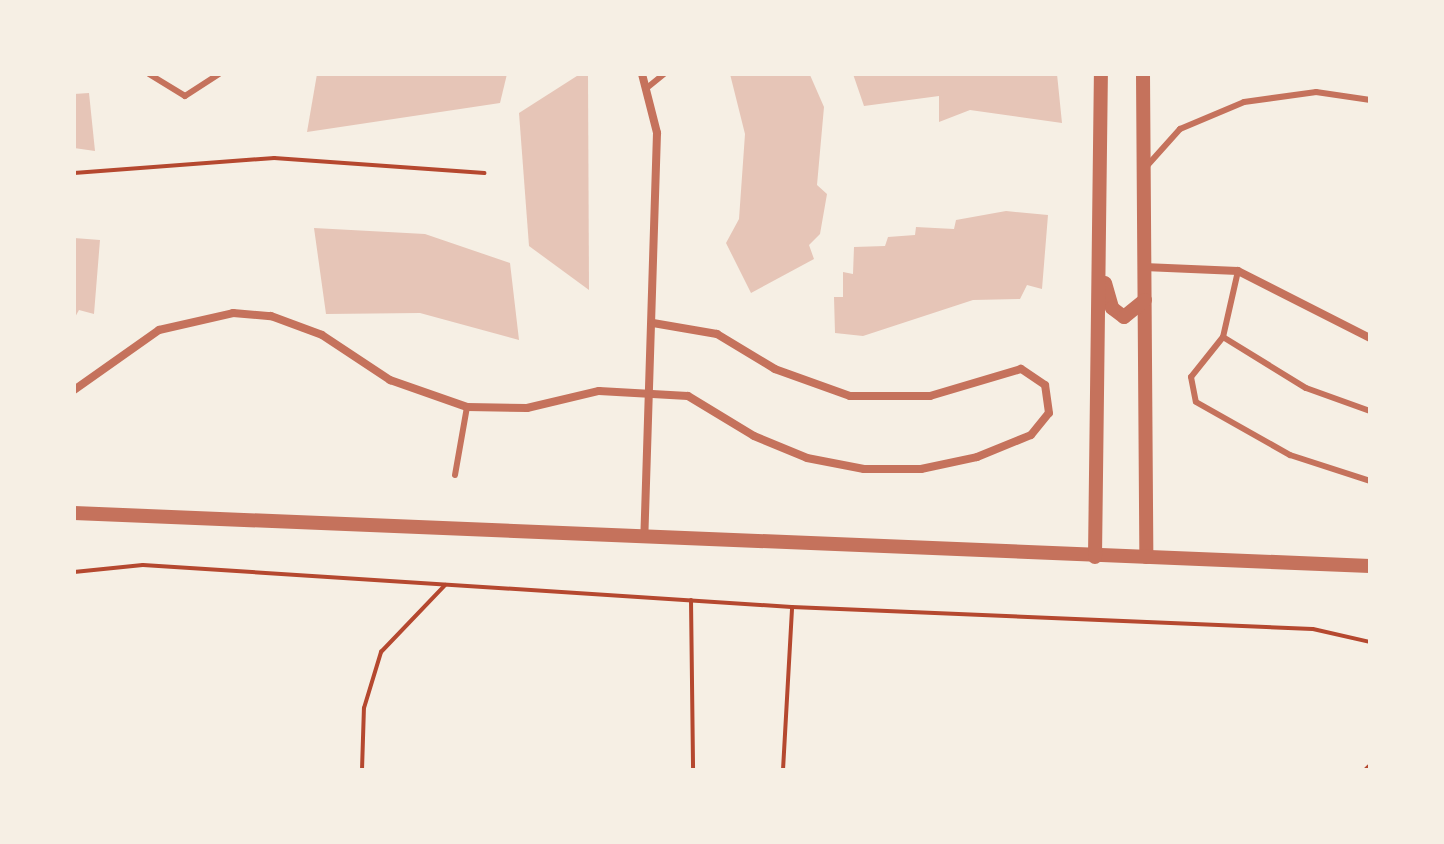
<!DOCTYPE html>
<html>
<head>
<meta charset="utf-8">
<style>
	body { margin:0 }
	#map { position:relative; width:1444px; height:844px; overflow:hidden; background:#f6efe4; font-family:"DM Sans",sans-serif }
	div>[style] { position:absolute }
	.building>* { inset:0; background:#e6c5b7 }
	.path>* { height:4px; margin:-2px; padding:0 2px; transform-origin:2px; border-radius:2px; background:#b5482f }
	.service>* { height:6px; margin:-3px; padding:0 3px; transform-origin:3px; border-radius:3px; background:#c5725c }
	.minor>* { height:8px; margin:-4px; padding:0 4px; transform-origin:4px; border-radius:4px; background:#c5725c }
	.tertiary>* { height:14px; margin:-7px; padding:0 7px; transform-origin:7px; border-radius:7px; background:#c5725c }
	span { translate:-50% -50%; white-space:nowrap; text-align:center; line-height:1.15; -webkit-text-stroke:7px #f6efe4; paint-order:stroke }
	.frame { position:absolute; inset:0; border:76px solid #f6efe4; pointer-events:none }
</style>
</head>
<body>
<div id="map">
	<div class="building">
		<div style="clip-path:polygon(317px 74px,507px 74px,500px 103px,307px 132px)"></div>
		<div style="clip-path:polygon(580px 74px,588px 74px,589px 290px,529px 246px,519px 113px)"></div>
		<div style="clip-path:polygon(730px 74px,810px 75px,824px 107px,817px 185px,827px 194px,820px 234px,809px 245px,814px 259px,751px 293px,726px 243px,739px 219px,745px 134px)"></div>
		<div style="clip-path:polygon(853px 74px,1057px 74px,1062px 123px,970px 110px,939px 122px,939px 96px,864px 106px)"></div>
		<div style="clip-path:polygon(89px 93px,95px 151px,74px 148px,74px 94px)"></div>
		<div style="clip-path:polygon(1006px 211px,1048px 215px,1042px 289px,1027px 285px,1020px 299px,973px 300px,863px 336px,835px 333px,834px 297px,843px 297px,843px 272px,853px 274px,854px 247px,885px 246px,888px 237px,915px 235px,916px 227px,954px 229px,956px 220px)"></div>
		<div style="clip-path:polygon(314px 228px,425px 234px,510px 263px,519px 340px,420px 313px,326px 314px)"></div>
		<div style="clip-path:polygon(74px 238px,100px 240px,94px 314px,79px 310px,74px 319px)"></div>
	</div>
	<div class="path">
		<div style="left:74px;top:173px;width:201px;rotate:-4.3deg"></div>
		<div style="left:274px;top:158px;width:211px;rotate:4.1deg"></div>
		<div style="left:74px;top:572px;width:69px;rotate:-5.8deg"></div>
		<div style="left:143px;top:565px;width:650px;rotate:3.7deg"></div>
		<div style="left:792px;top:607px;width:521px;rotate:2.42deg"></div>
		<div style="left:1313px;top:629px;width:58px;rotate:12.8deg"></div>
		<div style="left:691px;top:600px;width:170px;rotate:89.3deg"></div>
		<div style="left:362px;top:770px;width:62px;rotate:-88.2deg"></div>
		<div style="left:364px;top:708px;width:59px;rotate:-73.1deg"></div>
		<div style="left:381px;top:652px;width:93px;rotate:-46.3deg"></div>
		<div style="left:783px;top:770px;width:163px;rotate:-86.8deg"></div>
		<div style="left:1365px;top:770px;width:7px;rotate:-45deg"></div>
	</div>
	<div class="service">
		<div style="left:149px;top:74px;width:42px;rotate:31.4deg"></div>
		<div style="left:185px;top:96px;width:40px;rotate:-32.9deg"></div>
		<div style="left:648px;top:87px;width:21px;rotate:-39deg"></div>
		<div style="left:1146px;top:167px;width:51px;rotate:-48.2deg"></div>
		<div style="left:1180px;top:129px;width:69px;rotate:-22.9deg"></div>
		<div style="left:1244px;top:102px;width:73px;rotate:-7.9deg"></div>
		<div style="left:1316px;top:92px;width:55px;rotate:8.4deg"></div>
		<div style="left:1238px;top:271px;width:68px;rotate:102.8deg"></div>
		<div style="left:1223px;top:337px;width:51px;rotate:128.7deg"></div>
		<div style="left:1191px;top:377px;width:25px;rotate:79deg"></div>
		<div style="left:1196px;top:402px;width:108px;rotate:29.4deg"></div>
		<div style="left:1290px;top:455px;width:84px;rotate:18deg"></div>
		<div style="left:1223px;top:337px;width:97px;rotate:31.6deg"></div>
		<div style="left:1306px;top:388px;width:68px;rotate:19.8deg"></div>
		<div style="left:455px;top:475px;width:69px;rotate:-80deg"></div>
	</div>
	<div class="minor">
		<div style="left:642px;top:74px;width:61px;rotate:75.7deg"></div>
		<div style="left:657px;top:133px;width:404px;rotate:91.8deg"></div>
		<div style="left:1144px;top:267px;width:94px;rotate:2.4deg"></div>
		<div style="left:1238px;top:271px;width:148px;rotate:26.9deg"></div>
		<div style="left:74px;top:390px;width:104px;rotate:-35.2deg"></div>
		<div style="left:159px;top:330px;width:76px;rotate:-12.9deg"></div>
		<div style="left:233px;top:313px;width:38px;rotate:5deg"></div>
		<div style="left:271px;top:316px;width:54px;rotate:20.4deg"></div>
		<div style="left:322px;top:335px;width:82px;rotate:33.5deg"></div>
		<div style="left:390px;top:380px;width:82px;rotate:19.3deg"></div>
		<div style="left:467px;top:407px;width:60px;rotate:1deg"></div>
		<div style="left:527px;top:408px;width:74px;rotate:-13.3deg"></div>
		<div style="left:599px;top:391px;width:89px;rotate:3.2deg"></div>
		<div style="left:688px;top:396px;width:77px;rotate:31.2deg"></div>
		<div style="left:754px;top:436px;width:57px;rotate:22.5deg"></div>
		<div style="left:807px;top:458px;width:58px;rotate:10.9deg"></div>
		<div style="left:864px;top:469px;width:57px"></div>
		<div style="left:921px;top:469px;width:57px;rotate:-12.1deg"></div>
		<div style="left:977px;top:457px;width:58px;rotate:-22.2deg"></div>
		<div style="left:1031px;top:435px;width:28px;rotate:-51deg"></div>
		<div style="left:1049px;top:413px;width:28px;rotate:-98deg"></div>
		<div style="left:1045px;top:385px;width:29px;rotate:-146deg"></div>
		<div style="left:1021px;top:369px;width:95px;rotate:163.5deg"></div>
		<div style="left:930px;top:396px;width:80px;rotate:180deg"></div>
		<div style="left:850px;top:396px;width:80px;rotate:-160.2deg"></div>
		<div style="left:775px;top:369px;width:68px;rotate:-148.9deg"></div>
		<div style="left:717px;top:334px;width:65px;rotate:-170.2deg"></div>
	</div>
	<div class="tertiary">
		<div style="left:1143px;top:74px;width:483px;rotate:89.6deg"></div>
		<div style="left:1105px;top:283px;width:26px;rotate:74deg"></div>
		<div style="left:1112px;top:308px;width:15px;rotate:37deg"></div>
		<div style="left:1124px;top:317px;width:27px;rotate:-39deg"></div>
		<div style="left:74px;top:513px;width:1297px;rotate:2.34deg"></div>
		<div style="left:1095px;top:557px;width:483px;rotate:-89.3deg"></div>
	</div>
	<div class="frame"></div>
</div>
</body>
</html>
